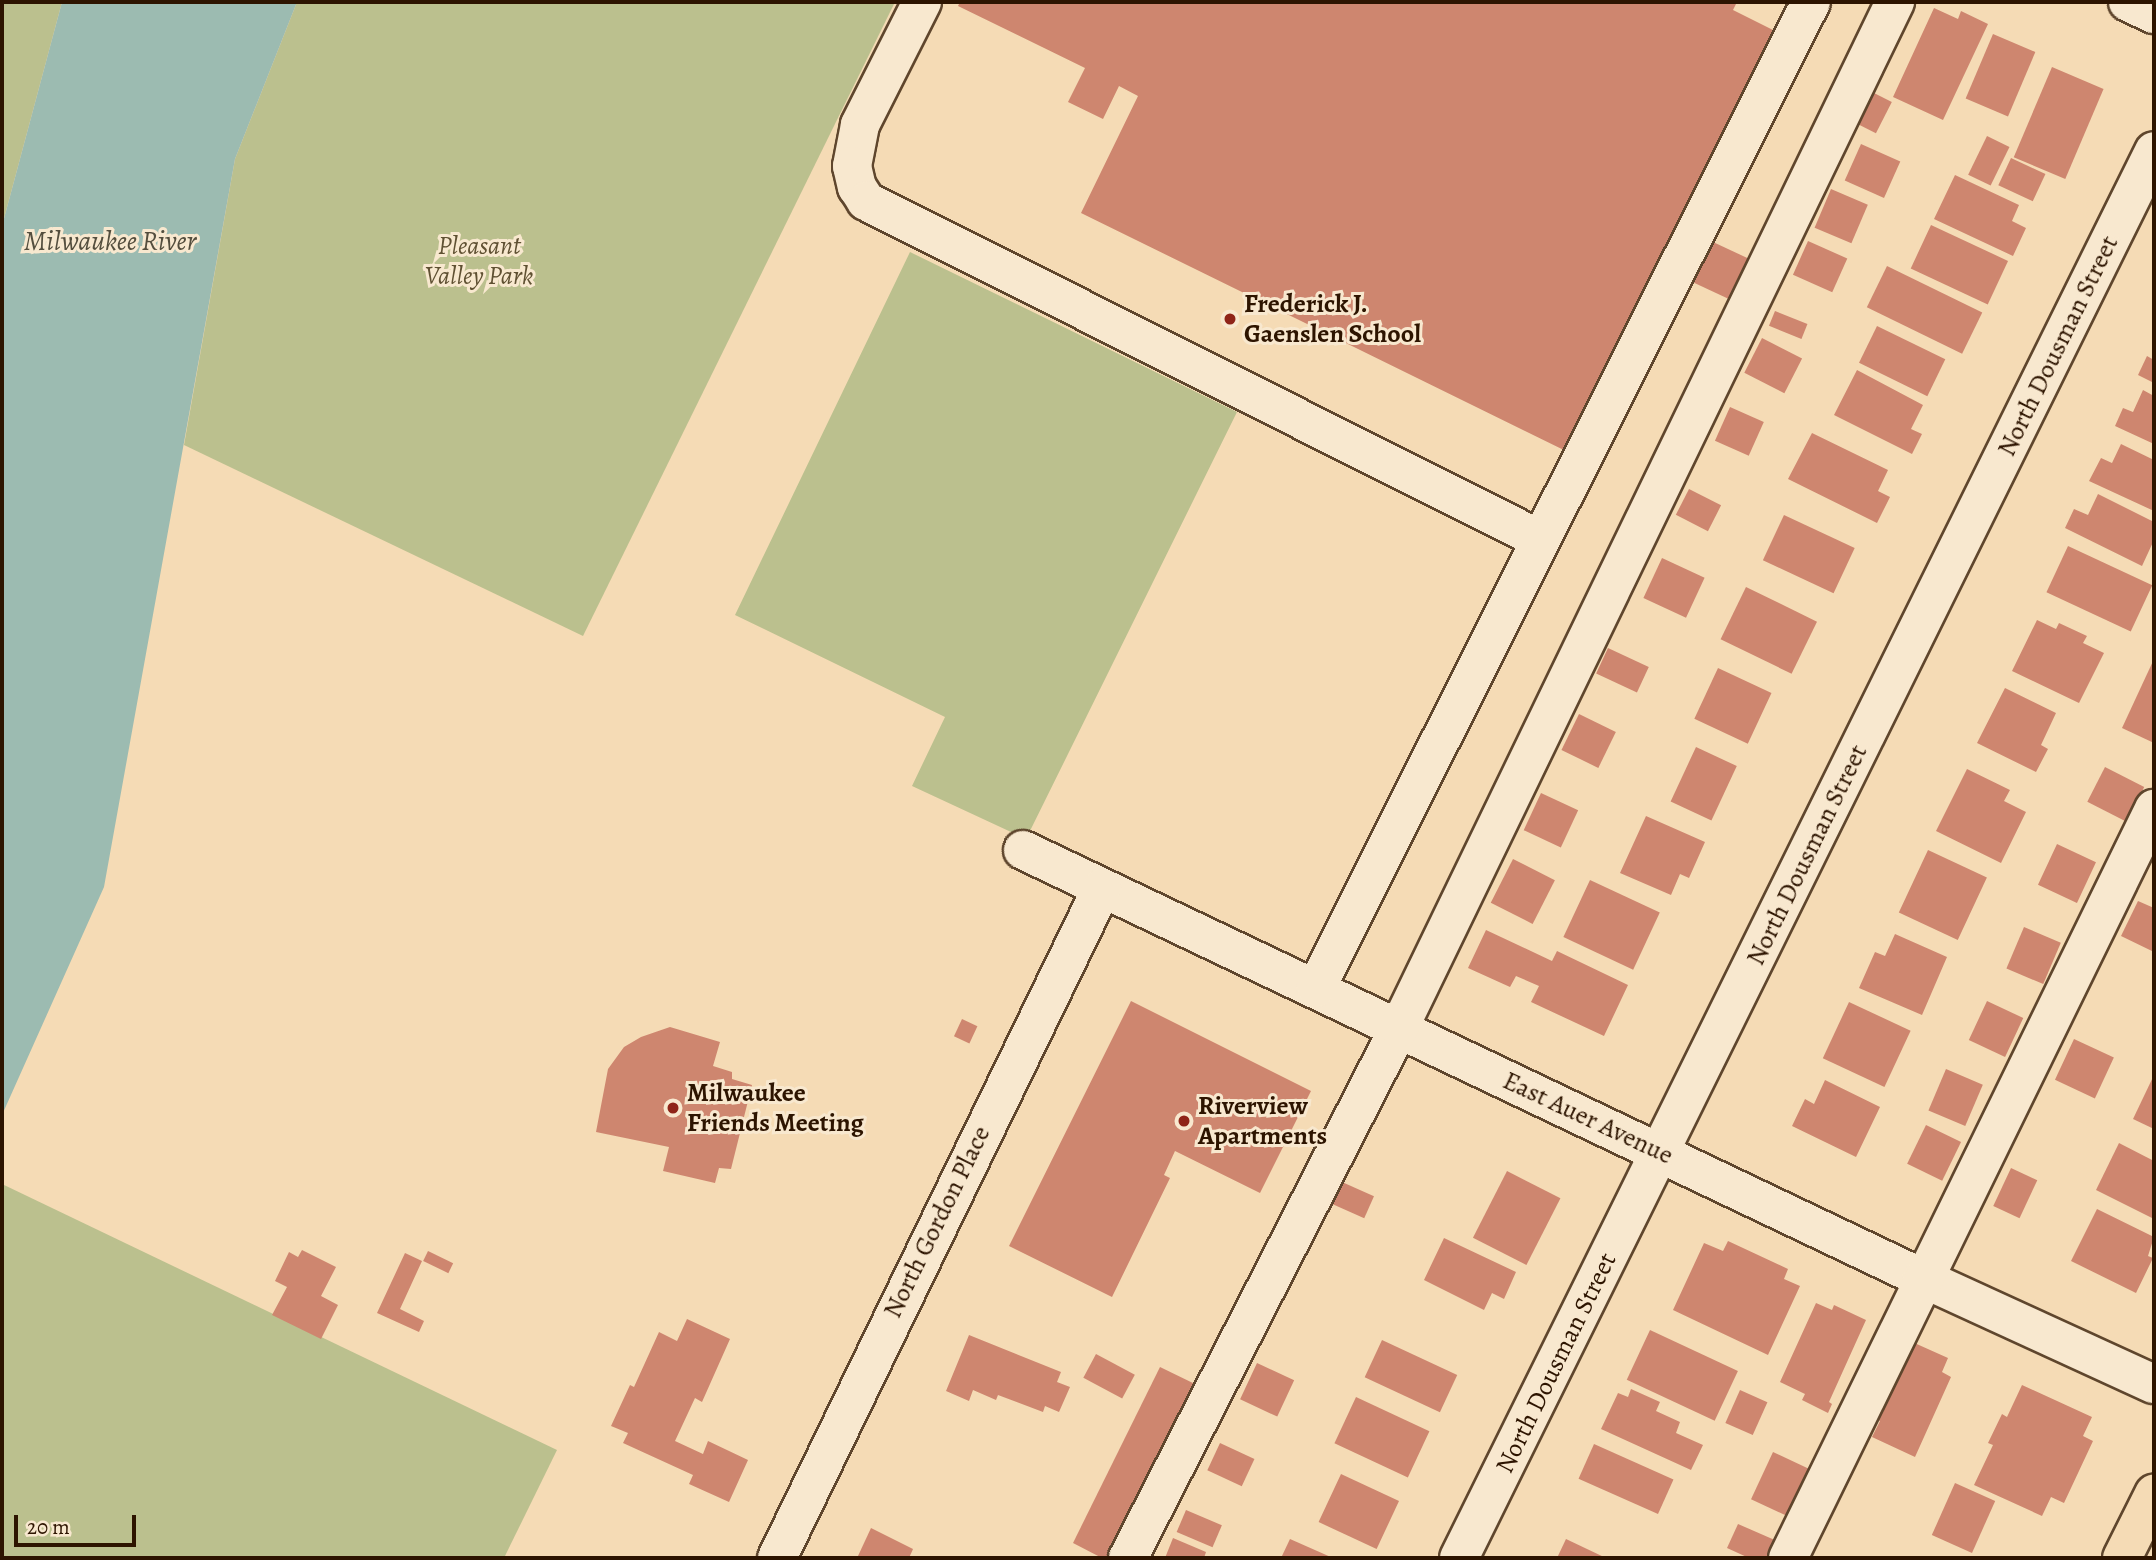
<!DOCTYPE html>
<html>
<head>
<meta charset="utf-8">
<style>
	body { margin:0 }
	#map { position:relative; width:2156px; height:1560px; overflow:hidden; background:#f5dbb5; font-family:Alegreya,serif }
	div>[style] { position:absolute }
	.green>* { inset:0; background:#bbc08e }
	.water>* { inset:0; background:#9cbbb1 }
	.building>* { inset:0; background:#ce866f; transform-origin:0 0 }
	.roads { filter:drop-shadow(2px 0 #5f462d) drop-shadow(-2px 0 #5f462d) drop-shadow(0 2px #5f462d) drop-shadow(0 -2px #5f462d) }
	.minor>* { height:38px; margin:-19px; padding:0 19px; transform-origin:19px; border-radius:19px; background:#f8e8cf }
	.major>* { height:38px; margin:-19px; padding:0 19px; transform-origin:19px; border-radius:19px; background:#f5dbb5 }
	.dots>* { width:19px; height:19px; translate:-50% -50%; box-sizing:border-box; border:4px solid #f8e8cf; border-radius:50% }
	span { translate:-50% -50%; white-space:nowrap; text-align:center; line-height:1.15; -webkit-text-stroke:6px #f8e8cf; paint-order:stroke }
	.park-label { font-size:26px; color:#5f5032; font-style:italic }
	.poi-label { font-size:26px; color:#2d1400; font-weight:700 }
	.left { translate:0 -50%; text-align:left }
	.street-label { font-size:26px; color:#2d1400 }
	.water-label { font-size:28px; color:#544e3e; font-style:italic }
	.frame { position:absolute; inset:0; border:4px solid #2d1400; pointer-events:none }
	.scale { position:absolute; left:14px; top:1515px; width:122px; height:32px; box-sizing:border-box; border:4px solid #2d1400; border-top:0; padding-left:9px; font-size:21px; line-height:24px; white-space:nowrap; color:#2d1400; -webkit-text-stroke:5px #f8e8cf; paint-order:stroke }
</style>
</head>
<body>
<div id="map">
	<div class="green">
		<div style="clip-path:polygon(2px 2px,62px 2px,2px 226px)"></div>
		<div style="clip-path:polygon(297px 2px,895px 2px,583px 636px,184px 445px,235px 159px)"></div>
		<div style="clip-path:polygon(910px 252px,1237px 412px,1026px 839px,912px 786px,945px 717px,735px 615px)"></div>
		<div style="clip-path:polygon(2px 1184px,557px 1450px,504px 1558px,2px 1558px)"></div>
	</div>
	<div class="water">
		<div style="clip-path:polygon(62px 2px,297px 2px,235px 159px,104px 887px,2px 1115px,2px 226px)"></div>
	</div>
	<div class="building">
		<div style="clip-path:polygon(960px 2px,1737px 2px,1733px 10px,1781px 34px,1574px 455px,1081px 213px,1138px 96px,1119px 86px,1103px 119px,1068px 102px,1085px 68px,958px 6px)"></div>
		<div style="clip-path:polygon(1934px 8px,1958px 19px,1961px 11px,1988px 24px,1943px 120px,1893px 97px)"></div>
		<div style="left:1993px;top:34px;width:46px;height:70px;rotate:23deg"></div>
		<div style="left:2052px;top:67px;width:56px;height:98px;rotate:23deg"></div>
		<div style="left:1874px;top:93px;width:20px;height:35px;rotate:27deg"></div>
		<div style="left:1987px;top:136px;width:25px;height:43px;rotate:26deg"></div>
		<div style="left:1861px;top:144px;width:43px;height:40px;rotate:24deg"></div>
		<div style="left:2011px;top:158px;width:38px;height:30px;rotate:25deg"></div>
		<div style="clip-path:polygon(1955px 175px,2019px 205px,2012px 221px,2026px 228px,2013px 256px,1934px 219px)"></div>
		<div style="left:1831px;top:189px;width:40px;height:42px;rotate:23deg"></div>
		<div style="left:1931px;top:225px;width:85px;height:48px;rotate:25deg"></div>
		<div style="left:1808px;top:241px;width:43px;height:37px;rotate:24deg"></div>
		<div style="left:1713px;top:242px;width:42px;height:45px;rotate:25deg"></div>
		<div style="left:1887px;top:266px;width:106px;height:46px;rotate:26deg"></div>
		<div style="left:1775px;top:311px;width:35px;height:16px;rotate:22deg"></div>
		<div style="left:1877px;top:326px;width:76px;height:41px;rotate:26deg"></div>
		<div style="left:1762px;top:338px;width:45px;height:39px;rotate:27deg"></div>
		<div style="clip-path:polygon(2147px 356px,2154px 360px,2154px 383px,2138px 375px)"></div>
		<div style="clip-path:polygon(1857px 370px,1923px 405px,1911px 429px,1922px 434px,1912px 454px,1834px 415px)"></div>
		<div style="clip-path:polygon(2143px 390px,2154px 396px,2154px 444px,2115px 426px,2123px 408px,2133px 412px)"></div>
		<div style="left:1730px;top:407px;width:37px;height:37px;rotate:24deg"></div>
		<div style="clip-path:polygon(1812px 433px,1888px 470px,1878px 491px,1890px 497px,1877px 523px,1788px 479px)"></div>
		<div style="clip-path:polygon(2121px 444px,2154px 460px,2154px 511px,2089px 481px,2101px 458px,2112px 463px)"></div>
		<div style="left:1689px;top:489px;width:36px;height:29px;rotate:27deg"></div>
		<div style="clip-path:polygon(2098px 494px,2154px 522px,2154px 540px,2142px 566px,2065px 528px,2074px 509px,2088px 515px)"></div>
		<div style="left:1784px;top:515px;width:78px;height:50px;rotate:25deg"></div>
		<div style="left:2068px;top:546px;width:93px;height:51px;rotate:25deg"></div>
		<div style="left:1662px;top:558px;width:47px;height:44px;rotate:25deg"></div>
		<div style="left:1746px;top:587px;width:79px;height:58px;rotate:26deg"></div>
		<div style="clip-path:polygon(2037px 620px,2056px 629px,2059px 623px,2087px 636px,2083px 643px,2104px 653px,2079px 703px,2012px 671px)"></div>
		<div style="left:1608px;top:648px;width:45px;height:28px;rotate:25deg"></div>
		<div style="clip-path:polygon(2154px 659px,2154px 743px,2122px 728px)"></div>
		<div style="left:1718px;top:668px;width:59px;height:56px;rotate:25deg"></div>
		<div style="clip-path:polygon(2005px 688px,2056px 713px,2041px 745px,2048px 749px,2036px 772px,1977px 743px)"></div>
		<div style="left:1579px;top:714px;width:41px;height:40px;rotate:26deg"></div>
		<div style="left:1696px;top:747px;width:45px;height:60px;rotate:25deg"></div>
		<div style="left:2105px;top:767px;width:44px;height:39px;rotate:27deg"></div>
		<div style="clip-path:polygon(1967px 769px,2010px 790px,2004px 801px,2026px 812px,2001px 863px,1936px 831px)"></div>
		<div style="left:1541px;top:793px;width:41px;height:41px;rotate:25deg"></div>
		<div style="clip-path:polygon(1646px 816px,1705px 842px,1689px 878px,1680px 874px,1671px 895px,1620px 873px)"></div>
		<div style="left:2057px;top:844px;width:43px;height:45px;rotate:25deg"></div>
		<div style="left:1928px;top:850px;width:65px;height:69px;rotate:25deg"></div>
		<div style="left:1513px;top:859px;width:47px;height:49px;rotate:27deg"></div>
		<div style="left:1590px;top:880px;width:77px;height:63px;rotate:25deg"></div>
		<div style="clip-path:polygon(2138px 901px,2154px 908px,2154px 952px,2121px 936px)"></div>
		<div style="left:2024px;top:927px;width:40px;height:45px;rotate:23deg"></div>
		<div style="clip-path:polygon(1486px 930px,1552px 961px,1557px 951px,1628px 985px,1604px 1036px,1531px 1002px,1539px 986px,1516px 976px,1510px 987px,1468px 968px)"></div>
		<div style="clip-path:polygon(1895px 934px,1947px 957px,1922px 1015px,1859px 988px,1875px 952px,1885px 956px)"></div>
		<div style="clip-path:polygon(1131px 1001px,1311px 1091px,1260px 1193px,1175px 1151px,1164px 1175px,1170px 1178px,1112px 1297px,1009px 1246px)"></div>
		<div style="left:1987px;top:1001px;width:40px;height:43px;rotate:25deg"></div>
		<div style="left:1849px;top:1002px;width:68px;height:62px;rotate:25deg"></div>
		<div style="left:962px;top:1019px;width:17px;height:19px;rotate:25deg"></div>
		<div style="clip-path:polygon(670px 1027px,720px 1042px,713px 1066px,732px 1072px,732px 1079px,752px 1085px,731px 1169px,719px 1168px,715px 1183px,663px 1171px,669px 1147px,596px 1132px,608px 1069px,624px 1047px,641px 1037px)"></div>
		<div style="left:2074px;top:1039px;width:44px;height:45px;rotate:25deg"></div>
		<div style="left:1946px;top:1069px;width:40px;height:45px;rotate:23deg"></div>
		<div style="clip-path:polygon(2154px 1075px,2154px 1129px,2133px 1119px)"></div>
		<div style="clip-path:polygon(1825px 1080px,1880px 1107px,1856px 1157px,1792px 1126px,1805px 1099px,1814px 1104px)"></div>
		<div style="left:1926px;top:1125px;width:39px;height:43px;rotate:26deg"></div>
		<div style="clip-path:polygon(2119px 1143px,2154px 1161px,2154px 1219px,2096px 1190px)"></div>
		<div style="left:2011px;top:1168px;width:29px;height:42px;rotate:25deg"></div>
		<div style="left:1507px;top:1171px;width:60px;height:75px;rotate:27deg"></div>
		<div style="left:1342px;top:1182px;width:35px;height:24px;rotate:24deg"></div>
		<div style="clip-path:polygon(2097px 1209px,2154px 1237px,2148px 1256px,2153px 1258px,2136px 1293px,2071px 1261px)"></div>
		<div style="clip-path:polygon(1444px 1238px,1516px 1272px,1504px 1299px,1492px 1293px,1484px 1310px,1424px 1280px)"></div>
		<div style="clip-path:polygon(1728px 1241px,1788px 1269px,1784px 1279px,1800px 1286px,1768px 1355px,1673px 1310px,1704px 1243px,1723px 1251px)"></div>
		<div style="clip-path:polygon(302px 1250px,336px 1267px,321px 1296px,338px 1305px,321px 1339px,272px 1315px,287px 1287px,275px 1281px,289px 1252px,298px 1257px)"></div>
		<div style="left:428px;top:1251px;width:28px;height:11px;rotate:26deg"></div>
		<div style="clip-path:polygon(405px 1253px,422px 1261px,400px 1309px,424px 1321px,419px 1332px,377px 1313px)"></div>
		<div style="clip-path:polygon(1816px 1303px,1832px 1310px,1834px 1305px,1866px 1320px,1829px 1402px,1832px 1404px,1828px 1413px,1802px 1400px,1805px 1394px,1780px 1382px)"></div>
		<div style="clip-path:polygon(687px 1319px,730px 1339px,702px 1402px,695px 1398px,675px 1441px,703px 1454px,708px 1441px,748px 1460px,729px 1502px,689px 1484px,693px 1475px,623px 1443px,628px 1433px,611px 1426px,630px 1385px,634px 1387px,659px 1332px,677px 1341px)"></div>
		<div style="left:1650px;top:1330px;width:97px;height:55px;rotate:25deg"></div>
		<div style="clip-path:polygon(969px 1335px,1061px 1372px,1057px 1382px,1070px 1387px,1059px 1412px,1045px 1406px,1043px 1412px,998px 1395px,996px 1400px,973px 1390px,969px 1401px,946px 1391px)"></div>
		<div style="left:1382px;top:1340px;width:83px;height:41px;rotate:25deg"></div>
		<div style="clip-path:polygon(1910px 1341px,1948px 1358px,1942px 1372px,1951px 1377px,1915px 1457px,1872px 1437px,1880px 1421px,1874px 1418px)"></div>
		<div style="left:1096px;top:1354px;width:44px;height:27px;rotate:28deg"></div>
		<div style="left:1257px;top:1363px;width:41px;height:40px;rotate:25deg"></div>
		<div style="clip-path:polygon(1160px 1367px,1197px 1385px,1111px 1558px,1102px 1558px,1073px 1543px)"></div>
		<div style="clip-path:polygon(2022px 1385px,2092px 1417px,2083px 1436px,2093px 1441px,2064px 1503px,2051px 1497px,2042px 1516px,1974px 1485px,1993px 1445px,1988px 1443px,2002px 1414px,2007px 1417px)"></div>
		<div style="clip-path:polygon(1631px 1389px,1660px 1402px,1656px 1411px,1680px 1422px,1676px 1433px,1703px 1445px,1691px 1470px,1601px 1429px,1618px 1393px,1628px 1397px)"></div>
		<div style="left:1740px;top:1390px;width:30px;height:36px;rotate:24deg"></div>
		<div style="left:1356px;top:1397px;width:81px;height:51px;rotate:25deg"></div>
		<div style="left:1220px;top:1443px;width:38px;height:30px;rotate:25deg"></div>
		<div style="left:1594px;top:1444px;width:87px;height:38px;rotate:24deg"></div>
		<div style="left:1773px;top:1452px;width:43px;height:52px;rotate:25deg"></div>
		<div style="left:1341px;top:1474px;width:64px;height:53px;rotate:25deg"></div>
		<div style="left:1955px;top:1483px;width:44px;height:57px;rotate:24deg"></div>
		<div style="left:1186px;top:1510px;width:39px;height:24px;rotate:23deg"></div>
		<div style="clip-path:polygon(1738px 1524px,1777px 1541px,1769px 1558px,1749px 1558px,1727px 1548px)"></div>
		<div style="clip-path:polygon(871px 1528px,913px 1549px,909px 1558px,858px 1556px)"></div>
		<div style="clip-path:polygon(1173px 1538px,1206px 1552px,1204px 1558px,1165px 1558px)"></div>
		<div style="clip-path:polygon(1290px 1539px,1333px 1558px,1281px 1558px)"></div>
		<div style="clip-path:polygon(1566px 1539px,1606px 1558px,1557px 1558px)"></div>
	</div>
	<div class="roads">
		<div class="minor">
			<div style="left:922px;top:2px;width:138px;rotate:116.8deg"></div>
			<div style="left:860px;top:125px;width:42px;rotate:101deg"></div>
			<div style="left:852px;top:166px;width:22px;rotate:77deg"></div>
			<div style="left:857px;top:187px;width:17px;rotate:57deg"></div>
			<div style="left:866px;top:201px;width:755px;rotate:26.67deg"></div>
			<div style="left:2128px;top:2px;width:29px;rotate:25deg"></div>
			<div style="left:1023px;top:850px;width:996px;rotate:25.46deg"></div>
			<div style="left:1922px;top:1278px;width:255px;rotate:24.6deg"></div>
			<div style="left:1316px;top:988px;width:1103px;rotate:-63.34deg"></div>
			<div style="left:777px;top:1558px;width:745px;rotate:-64.12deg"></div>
			<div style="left:1128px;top:1558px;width:595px;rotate:-62.92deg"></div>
			<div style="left:1399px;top:1028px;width:1140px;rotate:-64.2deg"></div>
			<div style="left:1459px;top:1558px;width:1569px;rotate:-63.71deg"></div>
			<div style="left:1788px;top:1558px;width:834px;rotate:-63.96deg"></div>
		</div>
		<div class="major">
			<div style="left:2122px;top:1558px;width:72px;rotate:-63.4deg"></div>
		</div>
	</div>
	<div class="dots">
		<div style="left:1230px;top:319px;background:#8f2418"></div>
		<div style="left:673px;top:1108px;background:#8f2418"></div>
		<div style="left:1184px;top:1121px;background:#8f2418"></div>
	</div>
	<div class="park-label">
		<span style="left:479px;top:261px">Pleasant<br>Valley Park</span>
	</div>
	<div class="poi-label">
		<span class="left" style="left:1244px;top:319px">Frederick J.<br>Gaenslen School</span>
		<span class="left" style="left:687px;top:1108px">Milwaukee<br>Friends Meeting</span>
		<span class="left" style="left:1198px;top:1121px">Riverview<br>Apartments</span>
	</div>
	<div class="street-label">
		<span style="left:2058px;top:346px;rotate:-64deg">North Dousman Street</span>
		<span style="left:1807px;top:855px;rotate:-64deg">North Dousman Street</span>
		<span style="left:1588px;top:1118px;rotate:25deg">East Auer Avenue</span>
		<span style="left:937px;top:1222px;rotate:-64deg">North Gordon Place</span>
		<span style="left:1556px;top:1363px;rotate:-64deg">North Dousman Street</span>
	</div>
	<div class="water-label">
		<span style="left:110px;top:241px">Milwaukee River</span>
	</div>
	<div class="frame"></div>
	<div class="scale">20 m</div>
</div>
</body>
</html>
